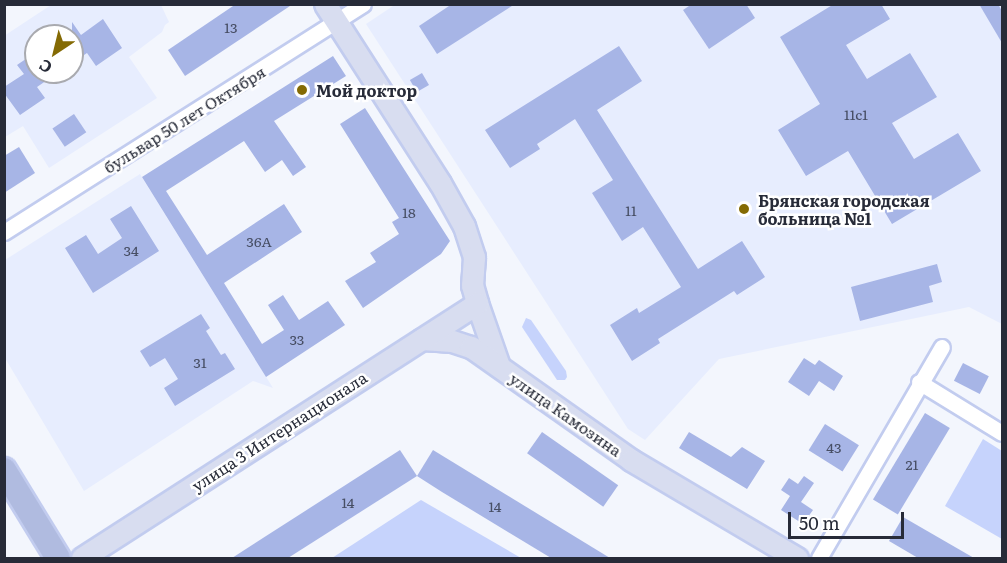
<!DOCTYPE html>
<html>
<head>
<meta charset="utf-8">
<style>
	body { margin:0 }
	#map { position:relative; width:1007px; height:563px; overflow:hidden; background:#f3f6fd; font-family:Literata,serif }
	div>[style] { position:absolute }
	.built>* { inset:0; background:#e7edfe }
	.green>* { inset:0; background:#c6d3fc }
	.building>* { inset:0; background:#a7b5e6; transform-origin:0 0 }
	.roads { filter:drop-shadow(2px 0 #c2ccef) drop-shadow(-2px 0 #c2ccef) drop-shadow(0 2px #c2ccef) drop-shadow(0 -2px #c2ccef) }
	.street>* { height:15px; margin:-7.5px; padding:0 7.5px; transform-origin:7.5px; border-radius:7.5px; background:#fff }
	.secondary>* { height:21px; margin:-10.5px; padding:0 10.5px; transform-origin:10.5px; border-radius:10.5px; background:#d8ddf0 }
	.primary>* { height:24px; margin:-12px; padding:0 12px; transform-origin:12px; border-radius:12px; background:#b0bbe0 }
	.dots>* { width:16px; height:16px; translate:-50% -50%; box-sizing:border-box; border:3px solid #fff; border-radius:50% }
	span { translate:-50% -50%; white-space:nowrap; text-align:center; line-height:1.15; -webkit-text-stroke:5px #fff; paint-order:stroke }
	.number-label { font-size:14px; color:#474e64 }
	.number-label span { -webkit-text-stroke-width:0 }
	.poi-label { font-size:16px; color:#272b38; font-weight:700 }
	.left { translate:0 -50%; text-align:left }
	.street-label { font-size:16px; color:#272b38 }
	.frame { position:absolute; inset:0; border:6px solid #272b38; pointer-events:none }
	.north { position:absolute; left:24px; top:24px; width:60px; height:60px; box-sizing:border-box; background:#fff; border:2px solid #a9aaaf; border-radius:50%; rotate:215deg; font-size:16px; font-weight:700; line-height:24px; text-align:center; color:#272b38 }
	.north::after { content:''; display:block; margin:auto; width:21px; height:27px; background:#846a04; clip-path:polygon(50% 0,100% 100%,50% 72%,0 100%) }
	.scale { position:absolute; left:788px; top:512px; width:116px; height:27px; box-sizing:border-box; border:3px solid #272b38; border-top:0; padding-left:8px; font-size:18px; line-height:21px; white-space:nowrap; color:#272b38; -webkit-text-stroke:4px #fff; paint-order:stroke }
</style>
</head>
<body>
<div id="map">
	<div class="built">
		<div style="clip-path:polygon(396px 4px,1002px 5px,1002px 324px,969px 307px,719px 359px,645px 440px,628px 429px,366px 24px)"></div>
		<div style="clip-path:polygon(evenodd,51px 5px,161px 5px,169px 22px,165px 25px,162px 32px,129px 57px,157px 98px,49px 168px,23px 126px,5px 137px,4px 36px,51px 5px,36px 36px,72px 36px,72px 72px,36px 72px,36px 36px)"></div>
		<div style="clip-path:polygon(140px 174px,273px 388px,253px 381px,84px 491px,5px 358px,5px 260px)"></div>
	</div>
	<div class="green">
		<div style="clip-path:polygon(526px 318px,531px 320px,566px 371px,567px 377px,565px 380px,557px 380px,522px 327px)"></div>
		<div style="clip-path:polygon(983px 439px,1002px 451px,1002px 539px,945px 506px)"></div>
		<div style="clip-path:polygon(421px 500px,521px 558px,332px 558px)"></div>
	</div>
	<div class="building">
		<div style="clip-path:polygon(236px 4px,293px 4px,185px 76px,168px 50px)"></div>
		<div style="clip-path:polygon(452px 4px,515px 4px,437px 54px,419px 26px)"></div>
		<div style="clip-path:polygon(692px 4px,746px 4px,755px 18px,709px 49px,683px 10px)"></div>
		<div style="clip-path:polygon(834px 4px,881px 4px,890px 19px,846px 45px,867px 79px,910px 53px,937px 97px,892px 123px,914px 159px,958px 133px,981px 171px,892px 224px,848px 151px,806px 176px,778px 130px,820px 104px,780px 37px)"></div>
		<div style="clip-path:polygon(979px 4px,998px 4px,1002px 11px,1002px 43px)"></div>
		<div style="clip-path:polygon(103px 19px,122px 48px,96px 66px,87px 53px,72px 63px,72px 22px,81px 35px)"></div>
		<div style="clip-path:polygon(619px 46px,642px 81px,597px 110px,698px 269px,742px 241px,765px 277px,737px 295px,734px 291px,658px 339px,660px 343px,632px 361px,610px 325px,637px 308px,639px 313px,681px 287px,643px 227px,622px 241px,592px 193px,613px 180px,575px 119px,537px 144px,540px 149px,510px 168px,485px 130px)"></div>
		<div style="clip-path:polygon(36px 52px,36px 72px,59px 72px,37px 87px,45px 98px,20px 115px,4px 93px,4px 87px,24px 74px,17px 65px)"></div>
		<div style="clip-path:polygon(333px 56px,346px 76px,274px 121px,306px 167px,293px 176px,282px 160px,265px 172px,244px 141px,166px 191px,207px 255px,284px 204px,302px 232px,224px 283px,262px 344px,284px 330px,268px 305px,283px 295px,299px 320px,328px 301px,345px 325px,266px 377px,142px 177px)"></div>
		<div style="left:422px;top:73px;width:14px;height:14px;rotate:60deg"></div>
		<div style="clip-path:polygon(365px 108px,450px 241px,441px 254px,363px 308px,345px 281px,376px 262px,370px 253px,399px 234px,392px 222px,399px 218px,340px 124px)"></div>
		<div style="left:74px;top:114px;width:22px;height:26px;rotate:56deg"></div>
		<div style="clip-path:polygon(19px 147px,35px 173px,4px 193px,4px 156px)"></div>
		<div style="clip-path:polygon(131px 206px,159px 251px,93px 293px,65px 248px,86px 235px,98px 254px,122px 238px,110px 219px)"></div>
		<div style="clip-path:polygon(937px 264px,942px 282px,929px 286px,933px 302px,860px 321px,851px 287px)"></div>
		<div style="clip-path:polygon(201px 314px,210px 328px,206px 331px,221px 355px,225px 353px,235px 369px,175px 406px,164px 388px,178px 379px,165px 358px,150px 367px,140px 351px)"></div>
		<div style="clip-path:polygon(804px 358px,815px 365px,819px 360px,843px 376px,834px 391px,819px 381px,809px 396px,788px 382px)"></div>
		<div style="left:963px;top:363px;width:29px;height:20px;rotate:27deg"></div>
		<div style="left:925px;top:413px;width:29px;height:101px;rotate:31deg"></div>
		<div style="left:825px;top:424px;width:40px;height:31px;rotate:32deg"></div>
		<div style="left:542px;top:432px;width:93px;height:26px;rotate:35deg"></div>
		<div style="clip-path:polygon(689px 432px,731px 457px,742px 447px,765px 461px,747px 489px,679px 448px)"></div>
		<div style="clip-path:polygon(400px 450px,417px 476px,288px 558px,232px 558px)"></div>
		<div style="clip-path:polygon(433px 450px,610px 558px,551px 558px,442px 492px,417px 476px)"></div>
		<div style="clip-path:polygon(804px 476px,814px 483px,801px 502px,813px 510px,803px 524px,781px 510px,790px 496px,781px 490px,789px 478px,798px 484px)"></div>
		<div style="clip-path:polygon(903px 517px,974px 558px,918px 558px,889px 541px)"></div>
	</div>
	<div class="roads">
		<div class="street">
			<div style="left:4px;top:232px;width:425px;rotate:-32.4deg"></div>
			<div style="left:919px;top:382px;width:97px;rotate:31.6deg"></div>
			<div style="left:819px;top:558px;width:244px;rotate:-59.8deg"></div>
		</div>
		<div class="secondary">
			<div style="left:325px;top:4px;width:213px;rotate:57.3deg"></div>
			<div style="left:440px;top:183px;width:49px;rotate:60.8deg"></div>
			<div style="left:464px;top:226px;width:33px;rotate:72deg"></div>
			<div style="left:474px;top:257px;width:28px;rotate:94deg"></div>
			<div style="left:472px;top:285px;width:19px;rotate:74deg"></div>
			<div style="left:477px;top:303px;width:67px;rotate:70.8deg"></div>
			<div style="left:422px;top:339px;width:30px;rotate:4deg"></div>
			<div style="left:452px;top:341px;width:20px;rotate:18deg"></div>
			<div style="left:471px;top:347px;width:196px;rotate:35.2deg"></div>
			<div style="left:631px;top:460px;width:193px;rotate:30.6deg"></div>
			<div style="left:82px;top:558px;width:470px;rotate:-32.8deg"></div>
		</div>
		<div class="primary">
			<div style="left:4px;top:470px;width:103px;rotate:58.5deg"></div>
		</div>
	</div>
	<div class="dots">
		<div style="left:302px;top:90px;background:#846a04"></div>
		<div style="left:744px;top:209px;background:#846a04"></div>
	</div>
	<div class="number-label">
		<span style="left:231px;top:27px">13</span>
		<span style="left:856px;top:114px">11с1</span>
		<span style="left:631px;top:210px">11</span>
		<span style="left:409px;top:212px">18</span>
		<span style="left:259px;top:241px">36А</span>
		<span style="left:131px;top:250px">34</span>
		<span style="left:297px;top:339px">33</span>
		<span style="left:200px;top:362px">31</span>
		<span style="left:834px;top:447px">43</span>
		<span style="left:912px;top:464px">21</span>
		<span style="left:348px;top:502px">14</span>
		<span style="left:495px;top:506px">14</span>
	</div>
	<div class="poi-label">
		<span class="left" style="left:316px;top:90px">Мой доктор</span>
		<span class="left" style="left:758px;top:209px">Брянская городская<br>больница №1</span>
	</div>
	<div class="street-label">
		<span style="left:184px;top:119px;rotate:-32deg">бульвар 50 лет Октября</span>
		<span style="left:566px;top:414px;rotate:35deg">улица Камозина</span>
		<span style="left:279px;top:431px;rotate:-33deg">улица 3 Интернационала</span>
	</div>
	<div class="frame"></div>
	<div class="north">С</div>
	<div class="scale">50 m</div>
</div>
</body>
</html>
